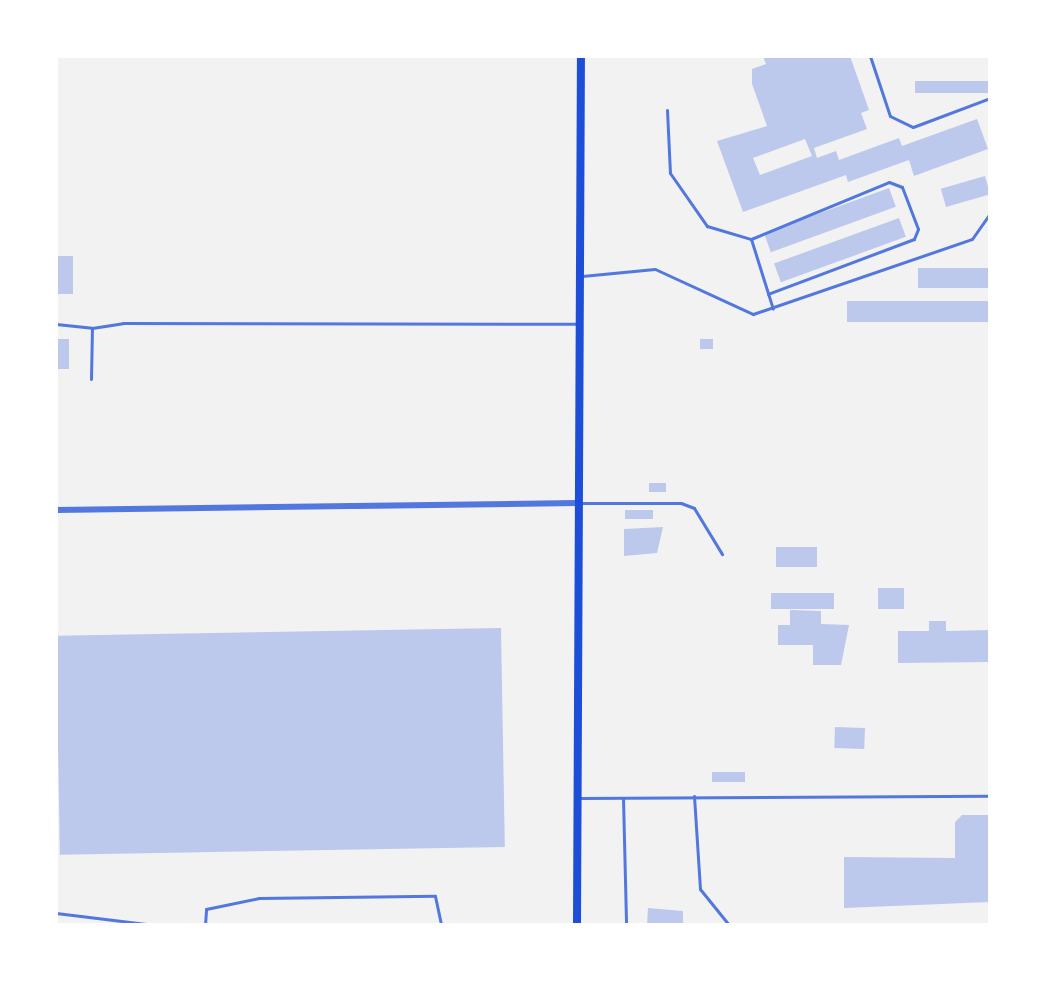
<!DOCTYPE html>
<html>
<head>
<meta charset="utf-8">
<style>
	body { margin:0 }
	#map { position:relative; width:1046px; height:981px; overflow:hidden; background:#f2f2f2; font-family:Montserrat,sans-serif }
	div>[style] { position:absolute }
	.building>* { inset:0; background:#bdc9ec; transform-origin:0 0 }
	.service>* { height:3px; margin:-1.5px; padding:0 1.5px; transform-origin:1.5px; border-radius:1.5px; background:#5277de }
	.minor>* { height:6px; margin:-3px; padding:0 3px; transform-origin:3px; border-radius:3px; background:#5277de }
	.secondary>* { height:8px; margin:-4px; padding:0 4px; transform-origin:4px; border-radius:4px; background:#1d4ed8 }
	span { translate:-50% -50%; white-space:nowrap; text-align:center; line-height:1.15; -webkit-text-stroke:8px #fff; paint-order:stroke }
	.frame { position:absolute; inset:0; border:58px solid #fff; pointer-events:none }
</style>
</head>
<body>
<div id="map">
	<div class="building">
		<div style="clip-path:polygon(evenodd,763px 56px,850px 56px,869px 110px,861px 113px,867px 129px,814px 148px,817px 158px,836px 151px,839px 160px,899px 138px,902px 146px,977px 119px,988px 149px,914px 176px,909px 160px,848px 182px,846px 175px,743px 212px,717px 141px,767px 126px,752px 84px,752px 69px,766px 64px,763px 56px,805px 139px,812px 156px,760px 175px,753px 158px,805px 139px)"></div>
		<div style="left:990px;top:81px;width:12px;height:75px;rotate:90deg"></div>
		<div style="left:985px;top:176px;width:19px;height:46px;rotate:74deg"></div>
		<div style="left:889px;top:188px;width:20px;height:133px;rotate:70deg"></div>
		<div style="left:899px;top:218px;width:20px;height:133px;rotate:70deg"></div>
		<div style="left:56px;top:256px;width:17px;height:38px"></div>
		<div style="left:918px;top:268px;width:72px;height:20px"></div>
		<div style="left:847px;top:301px;width:143px;height:21px"></div>
		<div style="left:57px;top:339px;width:12px;height:30px"></div>
		<div style="left:700px;top:339px;width:13px;height:10px"></div>
		<div style="left:649px;top:483px;width:17px;height:9px"></div>
		<div style="left:625px;top:510px;width:28px;height:9px"></div>
		<div style="clip-path:polygon(663px 527px,657px 553px,624px 556px,624px 529px)"></div>
		<div style="left:776px;top:547px;width:41px;height:20px"></div>
		<div style="left:878px;top:588px;width:26px;height:21px"></div>
		<div style="left:834px;top:593px;width:16px;height:63px;rotate:90deg"></div>
		<div style="clip-path:polygon(790px 610px,821px 611px,821px 624px,849px 625px,841px 665px,813px 665px,813px 645px,778px 645px,778px 625px,790px 625px)"></div>
		<div style="clip-path:polygon(929px 621px,946px 621px,946px 631px,990px 630px,990px 662px,898px 663px,898px 631px,929px 631px)"></div>
		<div style="left:501px;top:628px;width:219px;height:445px;rotate:89deg"></div>
		<div style="left:835px;top:727px;width:30px;height:21px;rotate:2deg"></div>
		<div style="left:712px;top:772px;width:33px;height:10px"></div>
		<div style="clip-path:polygon(962px 815px,990px 815px,990px 902px,844px 908px,844px 857px,955px 858px,955px 822px)"></div>
		<div style="clip-path:polygon(648px 908px,683px 911px,683px 925px,647px 925px)"></div>
	</div>
	<div class="service">
		<div style="left:870px;top:56px;width:63px;rotate:71.6deg"></div>
		<div style="left:890px;top:116px;width:25px;rotate:26deg"></div>
		<div style="left:913px;top:127px;width:82px;rotate:-20.6deg"></div>
		<div style="left:667px;top:110px;width:63px;rotate:87.3deg"></div>
		<div style="left:670px;top:173px;width:65px;rotate:55.1deg"></div>
		<div style="left:707px;top:226px;width:46px;rotate:16.5deg"></div>
		<div style="left:751px;top:239px;width:73px;rotate:72.6deg"></div>
		<div style="left:751px;top:239px;width:149px;rotate:-22.4deg"></div>
		<div style="left:889px;top:182px;width:14px;rotate:21deg"></div>
		<div style="left:902px;top:187px;width:45px;rotate:69.1deg"></div>
		<div style="left:918px;top:229px;width:11px;rotate:112deg"></div>
		<div style="left:914px;top:239px;width:156px;rotate:159.4deg"></div>
		<div style="left:582px;top:276px;width:73px;rotate:-5.5deg"></div>
		<div style="left:655px;top:269px;width:108px;rotate:24.7deg"></div>
		<div style="left:753px;top:314px;width:231px;rotate:-18.9deg"></div>
		<div style="left:972px;top:239px;width:32px;rotate:-55deg"></div>
		<div style="left:56px;top:324px;width:36px;rotate:6deg"></div>
		<div style="left:91px;top:379px;width:51px;rotate:-88.9deg"></div>
		<div style="left:92px;top:328px;width:31px;rotate:-9deg"></div>
		<div style="left:123px;top:323px;width:455px;rotate:0.1deg"></div>
		<div style="left:581px;top:503px;width:100px"></div>
		<div style="left:681px;top:503px;width:14px;rotate:21deg"></div>
		<div style="left:694px;top:508px;width:54px;rotate:58.7deg"></div>
		<div style="left:694px;top:796px;width:93px;rotate:86.3deg"></div>
		<div style="left:700px;top:889px;width:46px;rotate:51.1deg"></div>
		<div style="left:581px;top:798px;width:409px;rotate:-0.3deg"></div>
		<div style="left:623px;top:798px;width:127px;rotate:88.6deg"></div>
		<div style="left:56px;top:913px;width:99px;rotate:7deg"></div>
		<div style="left:205px;top:925px;width:16px;rotate:-86deg"></div>
		<div style="left:206px;top:909px;width:54px;rotate:-11.7deg"></div>
		<div style="left:259px;top:898px;width:176px;rotate:-0.7deg"></div>
		<div style="left:435px;top:896px;width:30px;rotate:78deg"></div>
	</div>
	<div class="minor">
		<div style="left:56px;top:510px;width:521px;rotate:-0.77deg"></div>
	</div>
	<div class="secondary">
		<div style="left:577px;top:925px;width:869px;rotate:-89.74deg"></div>
	</div>
	<div class="frame"></div>
</div>
</body>
</html>
